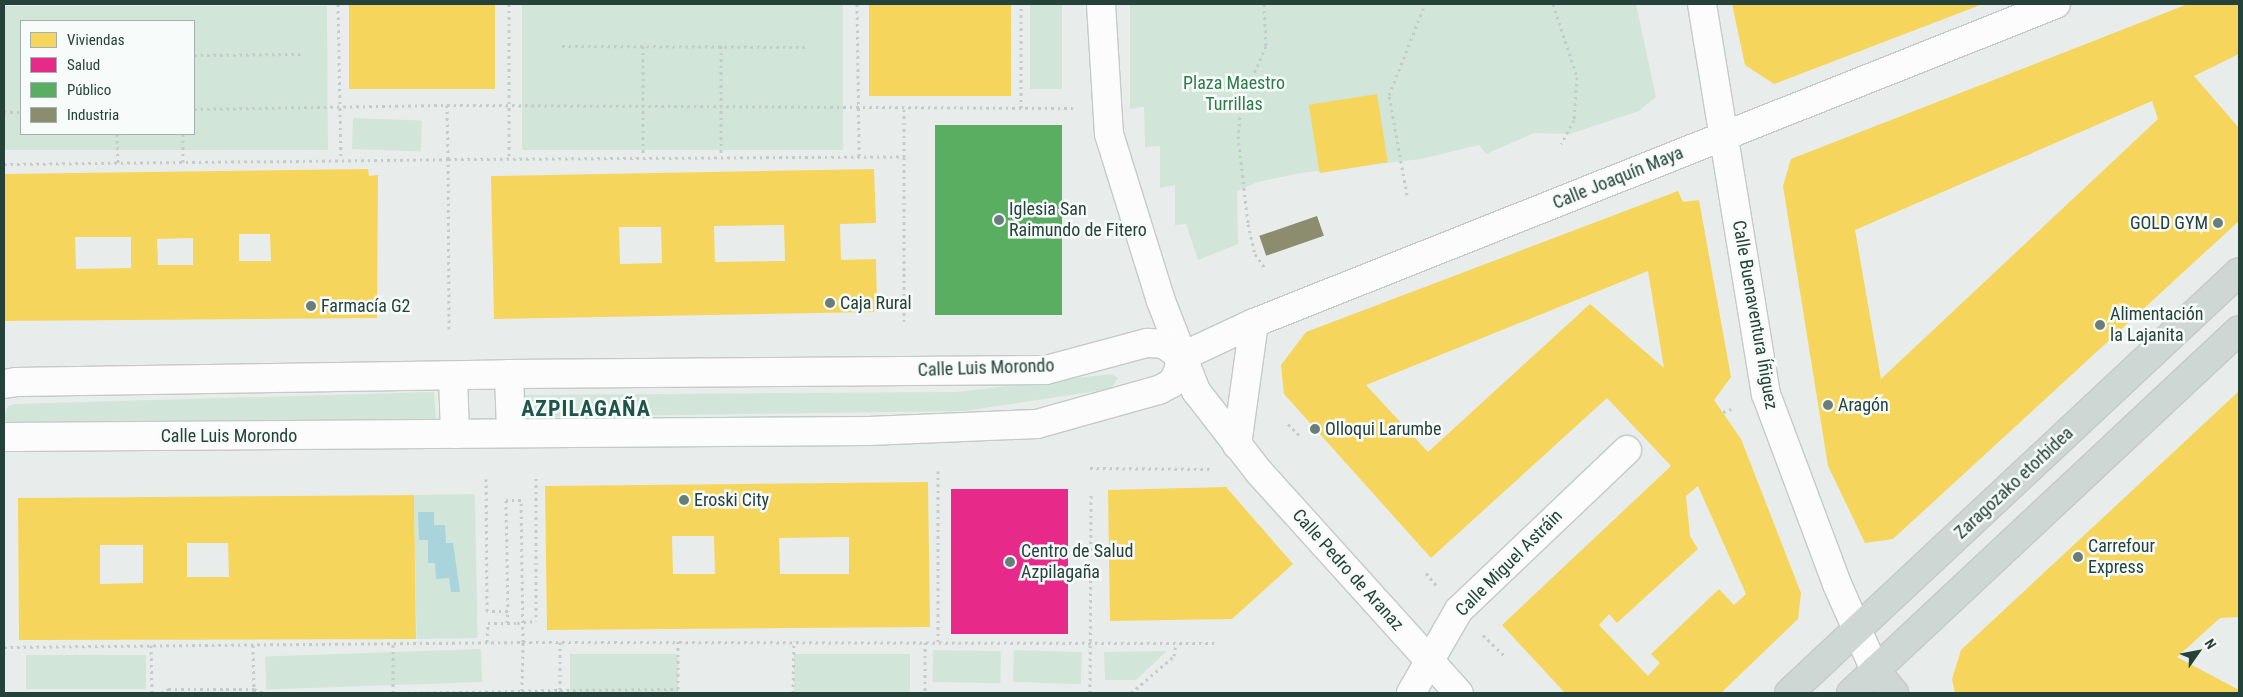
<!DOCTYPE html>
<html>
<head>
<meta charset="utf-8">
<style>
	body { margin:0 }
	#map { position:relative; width:2243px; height:697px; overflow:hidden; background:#e8edeb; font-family:"Roboto Condensed",sans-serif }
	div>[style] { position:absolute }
	.green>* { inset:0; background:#d1e6d8; transform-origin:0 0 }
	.water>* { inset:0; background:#a9d4db }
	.homes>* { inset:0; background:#f6d55c; transform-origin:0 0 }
	.health>* { inset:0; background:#e7298a; transform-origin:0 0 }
	.public>* { inset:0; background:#5aae61; transform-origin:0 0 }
	.industry>* { inset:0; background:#8c8c6e; transform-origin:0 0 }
	.path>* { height:3px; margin-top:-1.5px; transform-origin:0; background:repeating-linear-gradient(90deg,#c3ccca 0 2.5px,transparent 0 6.5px) }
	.roads { filter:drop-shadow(1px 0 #c5cac8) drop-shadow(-1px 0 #c5cac8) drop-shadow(0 1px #c5cac8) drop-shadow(0 -1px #c5cac8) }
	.minor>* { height:28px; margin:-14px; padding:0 14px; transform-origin:14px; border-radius:14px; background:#fcfcfc }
	.major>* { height:28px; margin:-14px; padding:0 14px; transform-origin:14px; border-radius:14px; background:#cfd7d5 }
	.path-bridge>* { height:3px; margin-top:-1.5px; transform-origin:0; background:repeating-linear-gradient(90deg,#c3ccca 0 2.5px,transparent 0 6.5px) }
	.dots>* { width:14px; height:14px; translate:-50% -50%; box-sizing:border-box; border:2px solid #f7fbf9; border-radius:50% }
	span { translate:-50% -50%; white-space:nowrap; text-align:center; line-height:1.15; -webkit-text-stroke:5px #f7fbf9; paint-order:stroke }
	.park-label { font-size:18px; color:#2d7a4b }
	.street-label { font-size:18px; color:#24423a }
	.poi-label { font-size:18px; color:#24423a }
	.left { translate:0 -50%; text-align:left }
	.right { translate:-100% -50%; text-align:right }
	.district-label { font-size:22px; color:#1f5548; font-weight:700; letter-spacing:1px }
	.frame { position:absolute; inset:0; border:5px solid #24423a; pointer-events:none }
	.legend { position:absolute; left:20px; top:20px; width:175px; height:115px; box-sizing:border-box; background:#f7fbf9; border:1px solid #a3b1ad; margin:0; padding:6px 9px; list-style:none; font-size:15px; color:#24423a }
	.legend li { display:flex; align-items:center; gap:10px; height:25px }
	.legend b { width:25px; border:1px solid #a3b1ad }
	.north { position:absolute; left:2173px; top:627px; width:50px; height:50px; -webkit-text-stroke:4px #f7fbf9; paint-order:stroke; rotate:57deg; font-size:14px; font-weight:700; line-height:20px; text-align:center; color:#24423a }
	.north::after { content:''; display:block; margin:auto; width:18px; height:22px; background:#24423a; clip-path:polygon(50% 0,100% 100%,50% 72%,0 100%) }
</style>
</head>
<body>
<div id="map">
	<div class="green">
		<div style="left:522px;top:4px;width:321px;height:146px"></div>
		<div style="left:1030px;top:4px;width:32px;height:85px"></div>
		<div style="clip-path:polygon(1130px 4px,1636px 4px,1656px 97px,1639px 111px,1570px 134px,1534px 133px,1486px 154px,1479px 145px,1421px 159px,1301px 173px,1258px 182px,1237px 191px,1238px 244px,1198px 260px,1186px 224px,1175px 225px,1175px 185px,1160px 188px,1160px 146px,1145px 147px,1144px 107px,1130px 109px)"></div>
		<div style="clip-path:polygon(evenodd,4px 6px,327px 6px,328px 150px,4px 150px,4px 6px,21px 21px,194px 21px,194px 134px,21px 134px,21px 21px)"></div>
		<div style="left:353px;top:118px;width:69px;height:31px;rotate:2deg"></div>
		<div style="clip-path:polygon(1111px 374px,1118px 378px,1111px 389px,964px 411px,531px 417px,526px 411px,524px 395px,957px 392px)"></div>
		<div style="clip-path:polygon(434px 392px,436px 419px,18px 426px,8px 424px,4px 418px,8px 406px,15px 404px)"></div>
		<div style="left:475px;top:494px;width:144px;height:61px;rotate:89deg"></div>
		<div style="left:481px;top:649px;width:33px;height:216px;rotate:88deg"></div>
		<div style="left:933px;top:650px;width:68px;height:32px;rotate:1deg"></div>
		<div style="left:1014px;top:650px;width:68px;height:32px;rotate:2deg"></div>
		<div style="clip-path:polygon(1167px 651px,1136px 680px,1105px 680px,1104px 652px)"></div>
		<div style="left:570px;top:654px;width:108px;height:39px"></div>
		<div style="left:910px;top:654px;width:39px;height:116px;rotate:90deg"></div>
		<div style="left:26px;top:655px;width:120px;height:34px"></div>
	</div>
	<div class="water">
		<div style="clip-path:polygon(434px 512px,434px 525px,445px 525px,446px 543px,453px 543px,460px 592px,451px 592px,449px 578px,436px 579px,435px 563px,428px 563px,428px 540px,419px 540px,418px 512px)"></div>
	</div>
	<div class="homes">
		<div style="left:349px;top:4px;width:146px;height:85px"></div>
		<div style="left:869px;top:4px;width:142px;height:92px"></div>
		<div style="clip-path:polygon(1732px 4px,1983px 4px,1774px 84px,1745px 65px)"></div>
		<div style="clip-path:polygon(evenodd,2188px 4px,2239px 4px,2239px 54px,2194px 76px,2239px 128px,2239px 221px,1893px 539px,1865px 543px,1828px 466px,1783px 186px,1791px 159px,2188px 4px,2152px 101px,2158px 119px,1881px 379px,1855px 230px,2152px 101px)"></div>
		<div style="left:1377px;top:94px;width:69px;height:69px;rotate:81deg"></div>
		<div style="clip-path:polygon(evenodd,368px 169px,369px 176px,378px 175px,377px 318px,4px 321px,4px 174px,368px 169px,239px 234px,270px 234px,271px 261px,239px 261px,239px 234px,368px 169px,75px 237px,131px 237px,131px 268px,76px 269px,75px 237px,368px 169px,193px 238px,193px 265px,158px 265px,157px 239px,193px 238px)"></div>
		<div style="clip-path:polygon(evenodd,874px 169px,876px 223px,840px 224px,841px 260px,876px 259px,877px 312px,494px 319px,491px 176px,874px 169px,784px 225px,785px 261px,715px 262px,714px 226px,784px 225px,874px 169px,619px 227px,661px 227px,662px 263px,620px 264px,619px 227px)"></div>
		<div style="clip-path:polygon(evenodd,1678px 191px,1683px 202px,1699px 200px,1731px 377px,1714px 400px,1741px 439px,1801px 593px,1798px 619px,1721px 693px,1565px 693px,1502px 625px,1671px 466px,1607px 398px,1431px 558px,1284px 394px,1281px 365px,1306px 332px,1678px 191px,1648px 271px,1664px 368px,1590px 304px,1428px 452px,1366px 385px,1648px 271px,1678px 191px,1698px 486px,1746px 594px,1734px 605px,1719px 589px,1651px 654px,1660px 663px,1648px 676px,1599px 625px,1609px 614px,1617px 623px,1698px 549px,1690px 536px,1686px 496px,1698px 486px)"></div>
		<div style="clip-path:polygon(2239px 391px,2239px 617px,2220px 618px,2177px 657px,2239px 690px,2239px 693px,1955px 693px,1952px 679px,1961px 650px)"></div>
		<div style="clip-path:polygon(evenodd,928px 482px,930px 627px,547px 630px,545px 486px,928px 482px,672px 536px,714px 536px,715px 574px,673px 574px,672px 536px,928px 482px,849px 537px,849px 574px,780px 574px,779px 538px,849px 537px)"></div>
		<div style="clip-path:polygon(1226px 487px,1293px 564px,1232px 619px,1110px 621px,1108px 490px)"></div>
		<div style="clip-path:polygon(evenodd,414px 495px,416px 639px,19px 640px,18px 498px,414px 495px,187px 543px,228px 543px,229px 577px,187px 577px,187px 543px,414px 495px,100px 545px,143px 545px,143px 583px,100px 584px,100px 545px)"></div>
	</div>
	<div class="health">
		<div style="left:1068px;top:489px;width:145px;height:117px;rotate:90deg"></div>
	</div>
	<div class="public">
		<div style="left:935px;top:125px;width:127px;height:190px"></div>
	</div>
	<div class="industry">
		<div style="left:1317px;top:216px;width:21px;height:61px;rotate:71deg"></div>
	</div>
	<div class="path">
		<div style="left:338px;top:4px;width:154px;rotate:88.9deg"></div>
		<div style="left:509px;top:4px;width:153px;rotate:90deg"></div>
		<div style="left:857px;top:4px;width:152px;rotate:89.2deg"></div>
		<div style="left:1264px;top:4px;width:42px;rotate:87.3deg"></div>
		<div style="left:1266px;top:46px;width:63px;rotate:113.3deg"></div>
		<div style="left:1241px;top:104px;width:32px;rotate:95deg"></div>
		<div style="left:1238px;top:136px;width:89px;rotate:83.5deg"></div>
		<div style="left:1248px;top:224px;width:31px;rotate:77deg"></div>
		<div style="left:1255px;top:254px;width:19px;rotate:55deg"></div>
		<div style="left:1553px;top:4px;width:77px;rotate:71.8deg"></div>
		<div style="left:1577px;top:77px;width:43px;rotate:94deg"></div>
		<div style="left:1574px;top:120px;width:27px;rotate:118deg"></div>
		<div style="left:562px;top:46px;width:245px;rotate:0.2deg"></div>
		<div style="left:643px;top:46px;width:110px;rotate:90deg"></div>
		<div style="left:721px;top:46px;width:110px;rotate:90deg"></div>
		<div style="left:194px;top:55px;width:107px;rotate:-0.5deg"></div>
		<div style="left:1021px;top:108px;width:104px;rotate:-90deg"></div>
		<div style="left:194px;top:109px;width:253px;rotate:-0.9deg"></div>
		<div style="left:447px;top:105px;width:626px;rotate:0.27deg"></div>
		<div style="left:4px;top:112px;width:17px"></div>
		<div style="left:117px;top:134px;width:29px;rotate:88deg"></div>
		<div style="left:183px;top:134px;width:28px;rotate:90deg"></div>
		<div style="left:904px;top:157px;width:166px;rotate:90deg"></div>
		<div style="left:4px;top:164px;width:444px;rotate:-0.6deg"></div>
		<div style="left:448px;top:159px;width:54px;rotate:-91.1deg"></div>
		<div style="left:1407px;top:195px;width:102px;rotate:-100.2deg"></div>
		<div style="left:1389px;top:95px;width:98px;rotate:-68.4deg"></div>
		<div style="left:449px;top:329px;width:170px;rotate:-90.3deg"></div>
		<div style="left:448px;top:159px;width:456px;rotate:-0.3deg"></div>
		<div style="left:904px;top:157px;width:48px;rotate:-90deg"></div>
		<div style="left:1723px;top:412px;width:12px;rotate:-20deg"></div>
		<div style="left:1288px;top:424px;width:17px;rotate:45deg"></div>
		<div style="left:1090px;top:468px;width:122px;rotate:0.5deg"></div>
		<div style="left:536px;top:478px;width:143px;rotate:90deg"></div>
		<div style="left:1426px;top:573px;width:17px;rotate:50deg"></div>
		<div style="left:507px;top:623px;width:12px;rotate:-85deg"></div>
		<div style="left:1483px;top:635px;width:29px;rotate:44deg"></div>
		<div style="left:487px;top:642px;width:19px;rotate:-87deg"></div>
		<div style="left:488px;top:623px;width:29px"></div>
		<div style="left:925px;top:642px;width:51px;rotate:90deg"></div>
		<div style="left:938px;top:642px;width:171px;rotate:-90deg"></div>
		<div style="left:151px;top:645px;width:48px;rotate:88.8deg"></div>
		<div style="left:253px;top:645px;width:48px;rotate:88.8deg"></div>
		<div style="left:4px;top:647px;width:519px;rotate:-0.55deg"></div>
		<div style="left:523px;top:642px;width:142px;rotate:-90.8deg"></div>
		<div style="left:521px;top:500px;width:15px;rotate:180deg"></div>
		<div style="left:506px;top:500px;width:111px;rotate:89deg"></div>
		<div style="left:508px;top:611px;width:21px;rotate:180deg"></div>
		<div style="left:487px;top:611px;width:132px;rotate:-90.4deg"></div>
		<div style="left:522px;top:691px;width:38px;rotate:-2deg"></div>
		<div style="left:560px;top:690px;width:48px;rotate:-90deg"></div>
		<div style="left:161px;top:693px;width:8px;rotate:-30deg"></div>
		<div style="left:168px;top:689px;width:86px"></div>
		<div style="left:254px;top:689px;width:11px;rotate:22deg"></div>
		<div style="left:393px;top:693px;width:50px;rotate:-90deg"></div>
		<div style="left:401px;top:693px;width:121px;rotate:-0.9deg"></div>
		<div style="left:522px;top:691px;width:49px;rotate:-88.8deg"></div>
		<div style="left:523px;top:642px;width:694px;rotate:0.08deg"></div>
		<div style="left:560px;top:693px;width:3px;rotate:-90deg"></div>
		<div style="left:560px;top:690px;width:118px;rotate:-0.5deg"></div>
		<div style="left:678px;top:689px;width:49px;rotate:-90deg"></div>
		<div style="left:793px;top:693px;width:52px;rotate:-88.9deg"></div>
		<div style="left:1090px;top:693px;width:200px;rotate:-89.7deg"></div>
		<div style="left:1131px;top:693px;width:57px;rotate:-40.7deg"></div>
		<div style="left:1174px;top:656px;width:13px;rotate:-81deg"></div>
	</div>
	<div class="roads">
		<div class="minor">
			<div style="left:1101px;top:4px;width:130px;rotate:86.5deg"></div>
			<div style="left:1109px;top:134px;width:175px;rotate:72.7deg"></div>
			<div style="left:1161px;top:301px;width:97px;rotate:68.7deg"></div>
			<div style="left:1196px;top:391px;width:103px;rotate:52.1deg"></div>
			<div style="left:1259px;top:472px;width:298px;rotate:47.9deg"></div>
			<div style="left:1702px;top:4px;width:395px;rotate:80.7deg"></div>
			<div style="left:1766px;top:394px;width:203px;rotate:69.5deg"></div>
			<div style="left:1837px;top:584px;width:94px;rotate:66.2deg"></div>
			<div style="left:1181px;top:357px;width:81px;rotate:-25deg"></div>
			<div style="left:1254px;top:323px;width:863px;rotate:-21.69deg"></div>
			<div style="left:509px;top:374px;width:58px;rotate:88deg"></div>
			<div style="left:453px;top:376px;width:58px;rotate:88deg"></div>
			<div style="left:4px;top:384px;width:12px;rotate:-9deg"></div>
			<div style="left:16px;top:382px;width:493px;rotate:-0.9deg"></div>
			<div style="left:509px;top:374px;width:537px;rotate:-0.43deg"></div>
			<div style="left:1046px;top:370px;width:105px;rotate:-15deg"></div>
			<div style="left:1147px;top:343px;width:17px;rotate:3deg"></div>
			<div style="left:1164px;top:344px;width:21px;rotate:37deg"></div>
			<div style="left:4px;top:437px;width:865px;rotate:-0.4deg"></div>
			<div style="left:869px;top:431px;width:168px;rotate:-2.4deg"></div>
			<div style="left:1037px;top:424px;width:127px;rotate:-15.6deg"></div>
			<div style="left:1159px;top:390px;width:15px;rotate:-28deg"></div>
			<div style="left:1172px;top:383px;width:13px;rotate:-61deg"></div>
			<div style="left:1178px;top:372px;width:15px;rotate:-79deg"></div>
			<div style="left:1237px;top:445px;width:123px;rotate:-82.1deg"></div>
			<div style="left:1411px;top:693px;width:96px;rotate:-60deg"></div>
			<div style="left:1459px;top:610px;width:232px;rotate:-43.6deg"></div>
		</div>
		<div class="major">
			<div style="left:1875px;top:670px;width:30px;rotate:50deg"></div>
			<div style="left:1789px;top:693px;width:616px;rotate:-43.09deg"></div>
			<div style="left:1851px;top:693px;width:531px;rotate:-43.09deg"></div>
		</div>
	</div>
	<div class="path-bridge">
		<div style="left:517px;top:623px;width:19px;rotate:-6deg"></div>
	</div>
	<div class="dots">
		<div style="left:999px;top:220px;background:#697e78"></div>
		<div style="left:2218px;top:223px;background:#697e78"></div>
		<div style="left:830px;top:303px;background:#697e78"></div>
		<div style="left:311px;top:306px;background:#697e78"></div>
		<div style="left:2100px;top:325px;background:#697e78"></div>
		<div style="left:1828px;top:405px;background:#697e78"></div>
		<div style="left:1315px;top:429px;background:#697e78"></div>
		<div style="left:684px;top:500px;background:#697e78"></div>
		<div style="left:2078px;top:557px;background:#697e78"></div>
		<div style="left:1010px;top:562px;background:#697e78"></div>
	</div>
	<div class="park-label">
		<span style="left:1234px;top:94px">Plaza Maestro<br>Turrillas</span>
	</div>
	<div class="street-label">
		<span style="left:1618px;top:178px;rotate:-22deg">Calle Joaquín Maya</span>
		<span style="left:1755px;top:315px;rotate:80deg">Calle Buenaventura Íñiguez</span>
		<span style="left:986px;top:368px;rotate:-2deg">Calle Luis Morondo</span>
		<span style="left:229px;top:436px">Calle Luis Morondo</span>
		<span style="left:2014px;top:483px;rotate:-43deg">Zaragozako etorbidea</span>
		<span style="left:1509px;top:563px;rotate:-45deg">Calle Miguel Astráin</span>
		<span style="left:1348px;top:570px;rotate:48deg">Calle Pedro de Aranaz</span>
	</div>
	<div class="poi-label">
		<span class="left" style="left:1009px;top:220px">Iglesia San<br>Raimundo de Fitero</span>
		<span class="right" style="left:2208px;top:223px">GOLD GYM</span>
		<span class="left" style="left:840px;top:303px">Caja Rural</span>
		<span class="left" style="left:321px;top:306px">Farmacía G2</span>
		<span class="left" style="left:2110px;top:325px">Alimentación<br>la Lajanita</span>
		<span class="left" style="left:1838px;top:405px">Aragón</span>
		<span class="left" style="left:1325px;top:429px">Olloqui Larumbe</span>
		<span class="left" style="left:694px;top:500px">Eroski City</span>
		<span class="left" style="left:2088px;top:557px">Carrefour<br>Express</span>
		<span class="left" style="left:1021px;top:562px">Centro de Salud<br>Azpilagaña</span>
	</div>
	<div class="district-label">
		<span style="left:586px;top:409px">AZPILAGAÑA</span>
	</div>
	<div class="frame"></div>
	<ul class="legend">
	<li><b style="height:14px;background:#f6d55c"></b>Viviendas</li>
	<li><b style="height:14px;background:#e7298a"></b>Salud</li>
	<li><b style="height:14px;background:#5aae61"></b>Público</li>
	<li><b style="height:14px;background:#8c8c6e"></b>Industria</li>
	</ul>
	<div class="north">N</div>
</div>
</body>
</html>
